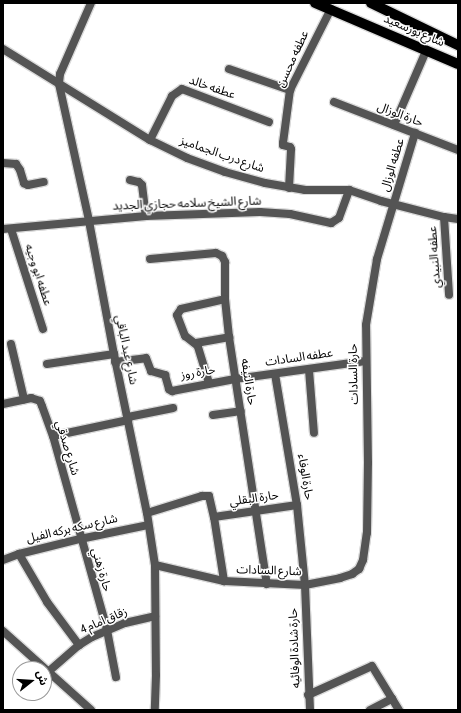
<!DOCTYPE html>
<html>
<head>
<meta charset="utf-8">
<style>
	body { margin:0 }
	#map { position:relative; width:461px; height:713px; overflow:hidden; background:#fff; font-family:"Asap Condensed","Noto Sans Arabic",sans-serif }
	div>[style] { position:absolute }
	.roads { filter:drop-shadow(1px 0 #dbdbdb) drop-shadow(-1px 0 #dbdbdb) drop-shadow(0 1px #dbdbdb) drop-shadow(0 -1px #dbdbdb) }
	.minor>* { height:8px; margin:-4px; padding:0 4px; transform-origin:4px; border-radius:4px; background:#545454 }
	.primary>* { height:10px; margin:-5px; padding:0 5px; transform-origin:5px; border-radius:5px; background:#000 }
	span { translate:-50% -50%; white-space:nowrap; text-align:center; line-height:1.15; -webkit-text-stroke:3px #fff; paint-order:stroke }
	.street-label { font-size:12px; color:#000 }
	.frame { position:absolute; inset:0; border:4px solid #000; pointer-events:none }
	.north { position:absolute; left:12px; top:661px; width:40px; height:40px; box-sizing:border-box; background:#fff; border:1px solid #999; border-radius:50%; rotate:73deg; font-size:11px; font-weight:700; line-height:16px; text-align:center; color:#000 }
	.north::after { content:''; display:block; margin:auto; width:14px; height:18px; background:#000; clip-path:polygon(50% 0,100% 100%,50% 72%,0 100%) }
</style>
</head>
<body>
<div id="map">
	<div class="roads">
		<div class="minor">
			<div style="left:91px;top:3px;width:77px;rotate:113.6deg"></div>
			<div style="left:60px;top:74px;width:10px;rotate:96deg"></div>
			<div style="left:59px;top:84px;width:140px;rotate:77.6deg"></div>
			<div style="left:89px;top:221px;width:135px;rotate:79.4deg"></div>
			<div style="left:114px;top:354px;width:162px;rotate:78.3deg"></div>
			<div style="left:147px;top:513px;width:53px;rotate:81.3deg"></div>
			<div style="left:155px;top:565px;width:110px;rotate:89.5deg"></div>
			<div style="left:156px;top:675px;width:35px;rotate:92deg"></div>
			<div style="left:3px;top:49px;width:173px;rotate:31.8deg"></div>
			<div style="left:150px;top:140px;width:41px;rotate:25.9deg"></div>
			<div style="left:187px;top:158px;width:40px;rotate:20.2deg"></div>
			<div style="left:225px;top:172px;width:41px;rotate:15.4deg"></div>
			<div style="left:265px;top:183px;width:41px;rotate:9.9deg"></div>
			<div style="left:305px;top:190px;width:44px"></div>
			<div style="left:349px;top:190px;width:34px;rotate:19deg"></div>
			<div style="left:381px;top:201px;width:65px;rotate:14.3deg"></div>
			<div style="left:444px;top:217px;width:14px;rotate:8deg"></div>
			<div style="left:229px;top:69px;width:65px;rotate:19deg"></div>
			<div style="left:334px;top:102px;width:133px;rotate:21.2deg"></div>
			<div style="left:394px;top:125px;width:81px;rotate:-66.6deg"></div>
			<div style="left:150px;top:140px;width:49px;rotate:-63.4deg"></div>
			<div style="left:172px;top:96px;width:12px;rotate:-35deg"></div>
			<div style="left:182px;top:89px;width:93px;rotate:20.8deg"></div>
			<div style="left:3px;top:163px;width:13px;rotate:4deg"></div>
			<div style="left:16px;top:164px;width:7px;rotate:56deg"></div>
			<div style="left:20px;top:170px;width:14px;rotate:73deg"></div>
			<div style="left:24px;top:183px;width:4px;rotate:27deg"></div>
			<div style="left:28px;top:185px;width:16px;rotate:-11deg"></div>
			<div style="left:130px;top:180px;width:9px;rotate:13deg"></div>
			<div style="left:139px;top:182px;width:4px;rotate:45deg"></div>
			<div style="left:142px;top:185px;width:31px;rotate:83deg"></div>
			<div style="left:289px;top:188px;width:39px;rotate:-87deg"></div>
			<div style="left:291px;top:149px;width:2px;rotate:-117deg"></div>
			<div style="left:290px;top:147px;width:7px;rotate:-164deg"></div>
			<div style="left:283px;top:145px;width:2px;rotate:-90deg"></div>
			<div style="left:283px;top:143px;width:53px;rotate:-82.5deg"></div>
			<div style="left:290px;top:90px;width:91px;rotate:-63.2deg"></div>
			<div style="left:444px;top:217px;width:78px;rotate:86.3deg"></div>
			<div style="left:3px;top:229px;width:144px;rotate:-5.2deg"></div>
			<div style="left:146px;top:216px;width:114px;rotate:-2deg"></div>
			<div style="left:260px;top:212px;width:30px;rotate:4deg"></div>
			<div style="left:290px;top:214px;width:42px;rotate:12.4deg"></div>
			<div style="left:331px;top:223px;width:9px;rotate:-32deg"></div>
			<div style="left:339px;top:218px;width:30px;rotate:-70deg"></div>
			<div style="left:11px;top:229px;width:105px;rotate:72.3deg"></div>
			<div style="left:150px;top:259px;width:66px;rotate:-5.2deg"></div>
			<div style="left:216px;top:253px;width:7px;rotate:27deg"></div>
			<div style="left:222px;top:256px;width:7px;rotate:63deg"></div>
			<div style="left:225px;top:262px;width:37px;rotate:90deg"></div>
			<div style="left:225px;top:299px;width:38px;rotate:84deg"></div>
			<div style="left:229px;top:337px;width:250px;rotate:81.3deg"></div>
			<div style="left:196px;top:343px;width:34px;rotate:-10deg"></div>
			<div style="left:11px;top:344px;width:57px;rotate:76.7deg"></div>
			<div style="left:115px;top:362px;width:31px;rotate:-7deg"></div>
			<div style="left:146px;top:358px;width:14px;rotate:69deg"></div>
			<div style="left:151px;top:371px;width:15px;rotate:16deg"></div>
			<div style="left:165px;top:375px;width:15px;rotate:74deg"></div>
			<div style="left:169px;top:389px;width:4px;rotate:34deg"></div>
			<div style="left:172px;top:391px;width:64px;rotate:-10.8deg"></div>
			<div style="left:235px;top:379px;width:132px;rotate:-7.8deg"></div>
			<div style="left:47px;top:364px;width:68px;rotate:-8.5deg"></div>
			<div style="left:309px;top:370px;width:63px;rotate:85.5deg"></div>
			<div style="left:275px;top:374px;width:133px;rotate:80.5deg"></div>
			<div style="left:297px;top:505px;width:80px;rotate:84.3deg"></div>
			<div style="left:305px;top:585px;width:125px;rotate:87.7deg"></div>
			<div style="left:209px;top:383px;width:39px;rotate:-107deg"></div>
			<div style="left:198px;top:346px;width:16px;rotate:-142deg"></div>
			<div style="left:185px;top:336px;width:22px;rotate:-111deg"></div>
			<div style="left:177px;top:315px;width:7px;rotate:-56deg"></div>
			<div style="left:181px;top:309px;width:45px;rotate:-12.8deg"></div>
			<div style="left:3px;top:404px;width:29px;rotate:-12deg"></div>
			<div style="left:31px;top:398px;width:9px;rotate:18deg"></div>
			<div style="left:40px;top:401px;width:5px;rotate:68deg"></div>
			<div style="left:42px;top:406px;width:32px;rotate:70deg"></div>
			<div style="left:53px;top:436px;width:201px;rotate:74.4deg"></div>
			<div style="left:107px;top:630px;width:48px;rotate:79.2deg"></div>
			<div style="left:213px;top:415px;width:28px;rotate:-8deg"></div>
			<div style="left:128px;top:417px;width:46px;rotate:-11.3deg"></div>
			<div style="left:53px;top:436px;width:77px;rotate:-12deg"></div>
			<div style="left:147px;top:513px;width:58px;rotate:-17.2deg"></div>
			<div style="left:202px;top:496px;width:7px"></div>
			<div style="left:209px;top:496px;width:22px;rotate:77deg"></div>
			<div style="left:214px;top:517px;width:65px;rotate:81.1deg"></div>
			<div style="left:214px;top:517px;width:84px;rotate:-8.2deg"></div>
			<div style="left:19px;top:554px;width:56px;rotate:59.7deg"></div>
			<div style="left:47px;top:602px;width:54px;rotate:53.3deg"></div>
			<div style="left:3px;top:560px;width:17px;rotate:-21deg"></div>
			<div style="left:19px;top:554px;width:63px;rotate:-13.8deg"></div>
			<div style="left:80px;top:539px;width:69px;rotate:-11.6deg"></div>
			<div style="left:155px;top:565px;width:71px;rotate:13.1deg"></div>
			<div style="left:224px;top:581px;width:81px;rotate:2.8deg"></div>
			<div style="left:305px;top:585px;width:36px;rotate:-11deg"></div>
			<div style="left:340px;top:578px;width:13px;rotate:-18deg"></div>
			<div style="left:352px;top:574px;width:9px;rotate:-36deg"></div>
			<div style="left:359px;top:569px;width:10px;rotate:-66deg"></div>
			<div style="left:363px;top:560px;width:27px;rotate:-82deg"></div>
			<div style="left:367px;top:533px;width:70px;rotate:-89.2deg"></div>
			<div style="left:368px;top:463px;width:138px;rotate:-90.8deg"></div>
			<div style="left:366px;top:325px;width:67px;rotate:-80.5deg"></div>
			<div style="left:377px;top:259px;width:132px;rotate:-73.2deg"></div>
			<div style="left:3px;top:631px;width:118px;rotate:41.9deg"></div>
			<div style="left:48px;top:672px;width:41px;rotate:-41.1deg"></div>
			<div style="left:79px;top:645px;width:15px;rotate:-32deg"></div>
			<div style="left:92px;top:637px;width:36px;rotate:-23deg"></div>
			<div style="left:125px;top:623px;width:31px;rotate:-13deg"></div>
			<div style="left:308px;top:695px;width:70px;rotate:-24.4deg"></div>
			<div style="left:372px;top:666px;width:52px;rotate:58.5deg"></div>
			<div style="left:370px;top:710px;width:25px;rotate:-27deg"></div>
		</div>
		<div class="primary">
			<div style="left:315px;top:3px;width:155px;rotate:23.1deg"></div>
			<div style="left:371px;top:3px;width:97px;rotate:25.8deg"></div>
		</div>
	</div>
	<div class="street-label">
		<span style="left:414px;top:31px;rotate:23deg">شارع بورسعيد</span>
		<span style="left:293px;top:59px;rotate:-65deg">عطفه محسن</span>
		<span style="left:212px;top:88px;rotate:19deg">عطفه خالد</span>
		<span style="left:400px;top:115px;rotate:21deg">حارة الوزال</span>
		<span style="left:222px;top:155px;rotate:19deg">شارع درب الجماميز</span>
		<span style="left:393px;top:165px;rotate:-73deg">عطفه الوزال</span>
		<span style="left:187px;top:204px;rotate:-2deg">شارع الشيخ سلامه حجازي الجديد</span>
		<span style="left:435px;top:257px;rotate:-94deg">عطفه النبيدي</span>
		<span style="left:38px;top:275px;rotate:72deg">عطفه ابو وجيه</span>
		<span style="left:126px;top:350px;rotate:78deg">شارع عبد الباقي</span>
		<span style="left:299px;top:358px;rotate:-8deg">عطفه السادات</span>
		<span style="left:198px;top:373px;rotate:-10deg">حارة روز</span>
		<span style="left:354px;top:374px;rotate:-91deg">حارة السادات</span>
		<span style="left:248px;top:382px;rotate:81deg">حارة النيفه</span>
		<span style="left:67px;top:448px;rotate:73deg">شارع صدقي</span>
		<span style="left:305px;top:477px;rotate:81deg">حارة الوفاء</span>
		<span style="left:254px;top:499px;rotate:-8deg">حارة البقلي</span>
		<span style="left:72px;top:529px;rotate:-13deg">شارع سكه بركه الفيل</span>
		<span style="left:101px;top:570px;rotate:74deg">حارة زهني</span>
		<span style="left:269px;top:571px;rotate:2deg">شارع السادات</span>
		<span style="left:104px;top:621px;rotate:-23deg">زقاق امام 4</span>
		<span style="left:295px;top:648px;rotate:-92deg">حارة شادة الوفائيه</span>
	</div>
	<div class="frame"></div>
	<div class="north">ش</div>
</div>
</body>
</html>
